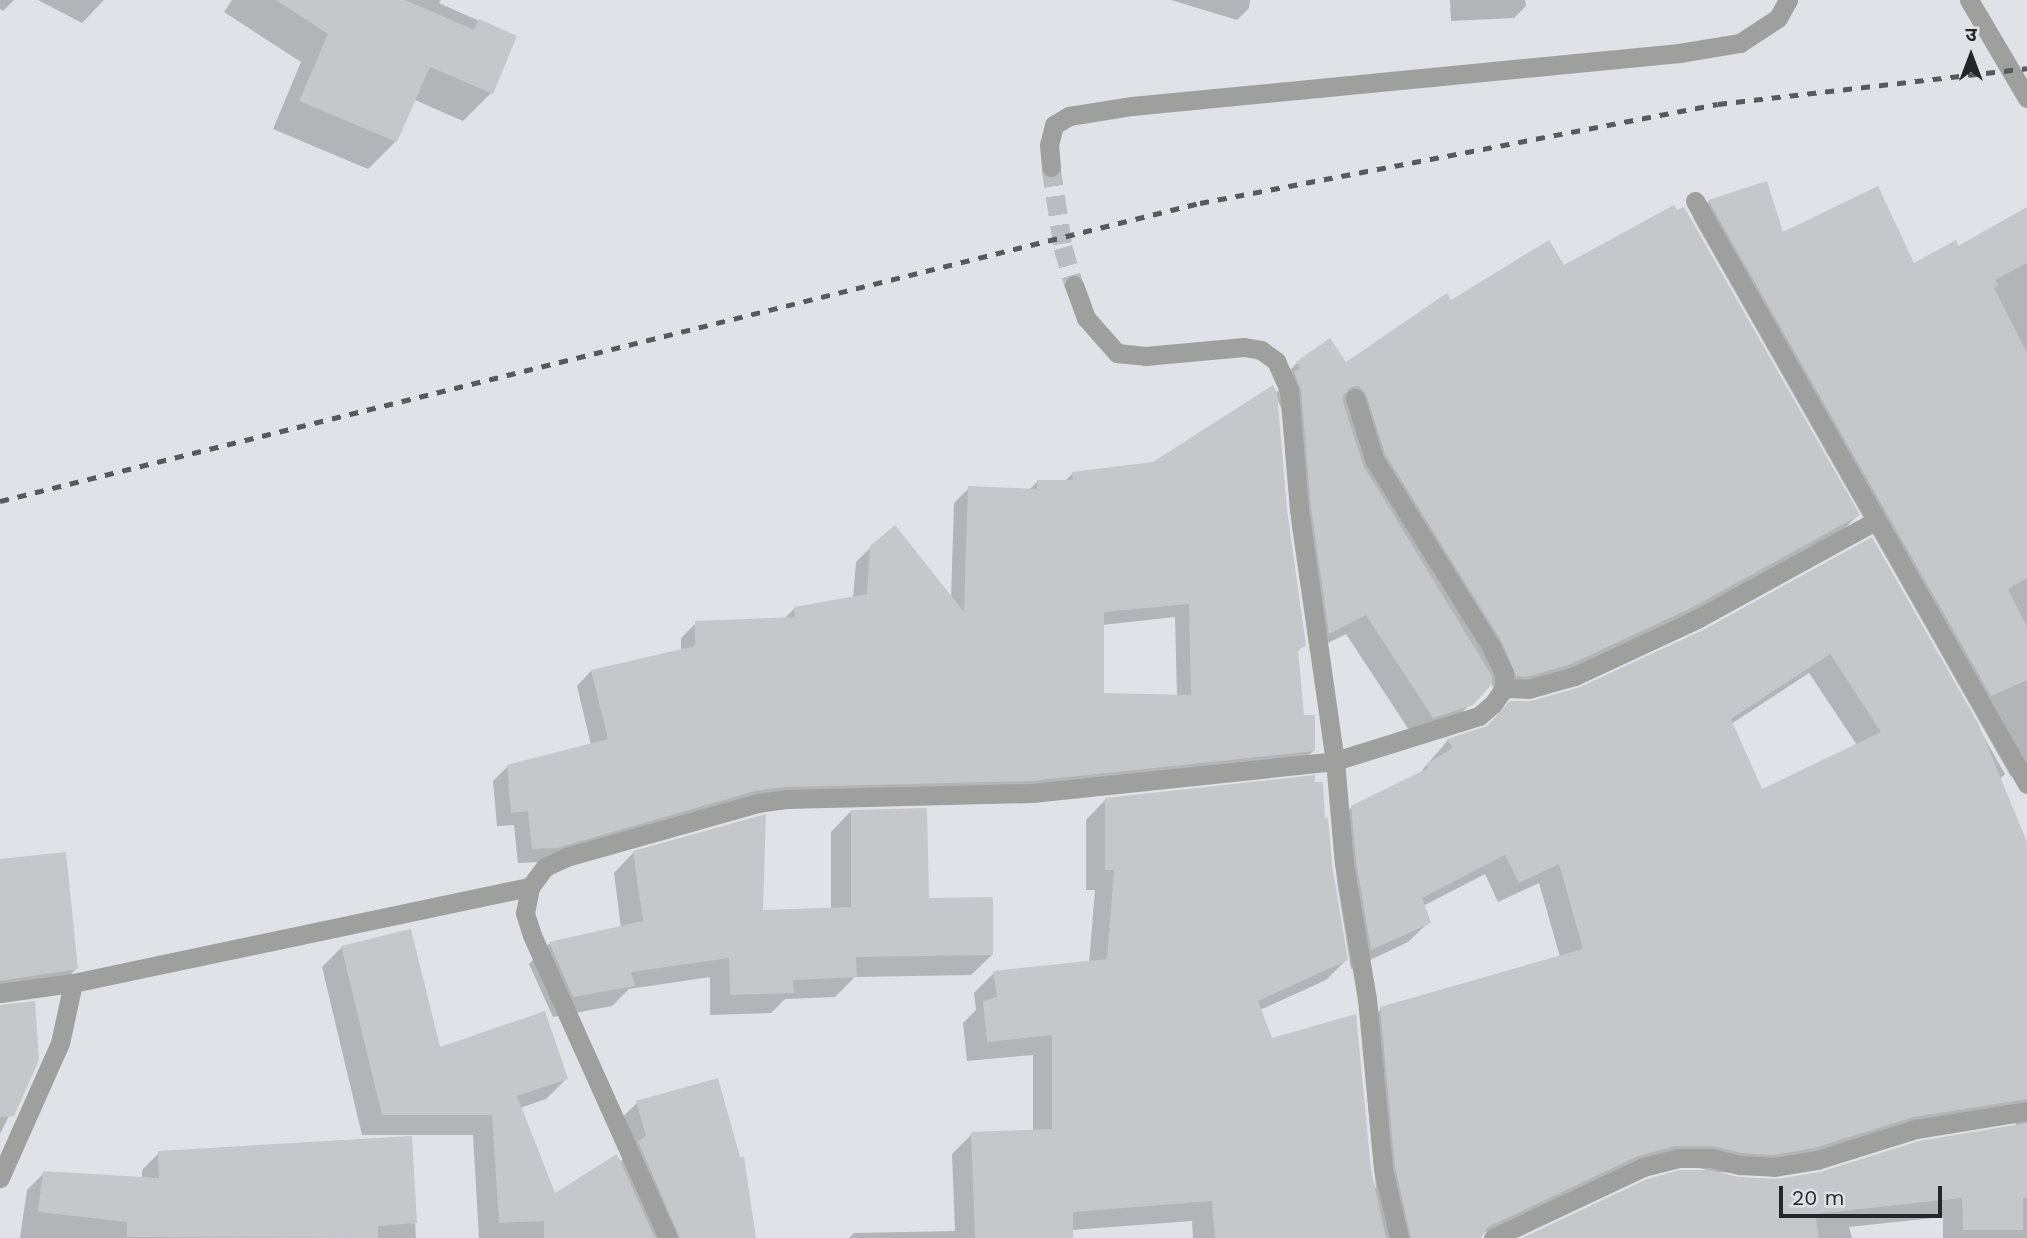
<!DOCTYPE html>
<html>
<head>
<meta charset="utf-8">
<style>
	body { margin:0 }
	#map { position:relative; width:2027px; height:1238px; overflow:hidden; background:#e0e2e7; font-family:"Work Sans","Noto Sans Devanagari",sans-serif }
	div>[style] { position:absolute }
	.shadow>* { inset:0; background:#0003 }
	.building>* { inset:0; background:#c5c7cb }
	.minor-tunnel>* { height:19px; margin-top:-9.5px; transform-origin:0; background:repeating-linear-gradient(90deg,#bbbcc1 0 19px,transparent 0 29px) }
	.minor>* { height:19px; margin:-9.5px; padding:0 9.5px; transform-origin:9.5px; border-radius:9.5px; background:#9f9f9d }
	.tertiary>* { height:19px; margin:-9.5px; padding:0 9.5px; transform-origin:9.5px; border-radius:9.5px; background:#9f9f9d }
	.rail>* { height:5px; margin-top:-2.5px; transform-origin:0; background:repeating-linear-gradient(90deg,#57595b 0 9px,transparent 0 18px) }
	span { translate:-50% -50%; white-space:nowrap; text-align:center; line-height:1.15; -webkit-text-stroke:5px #e0e2e7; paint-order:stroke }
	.north { position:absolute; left:1936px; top:21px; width:70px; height:70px; -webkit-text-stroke:5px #e0e2e7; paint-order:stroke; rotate:0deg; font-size:19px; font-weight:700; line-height:28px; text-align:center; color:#252627 }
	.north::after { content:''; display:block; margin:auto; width:24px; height:32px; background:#252627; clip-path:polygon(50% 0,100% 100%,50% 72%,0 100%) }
	.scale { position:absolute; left:1779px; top:1186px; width:163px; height:32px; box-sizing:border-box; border:4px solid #252627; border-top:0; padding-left:9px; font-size:21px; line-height:24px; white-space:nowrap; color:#252627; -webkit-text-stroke:5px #e0e2e7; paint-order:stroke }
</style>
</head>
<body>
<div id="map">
	<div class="shadow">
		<div style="clip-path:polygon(0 0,14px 0,3px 11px,0 9px)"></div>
		<div style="clip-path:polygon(38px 0,104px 0,82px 23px)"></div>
		<div style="clip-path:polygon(232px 0,441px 0,439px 3px,515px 37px,491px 93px,463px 121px,415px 100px,396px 141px,368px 169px,273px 129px,301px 62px,224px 12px)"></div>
		<div style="clip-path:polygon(1171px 0,1250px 0,1249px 8px,1237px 20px)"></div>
		<div style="clip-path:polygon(1450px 0,1525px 0,1526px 6px,1514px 18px,1451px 21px)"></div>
		<div style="clip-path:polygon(1709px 201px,1782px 234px,1914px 265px,1958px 248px,2027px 209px,2027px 768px,2011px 777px,1693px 218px)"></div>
		<div style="clip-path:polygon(evenodd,1563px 267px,1858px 515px,1838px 535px,1670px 627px,1549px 684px,1496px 696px,1491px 682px,1451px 724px,1413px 736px,1346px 634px,1310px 652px,1292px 528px,1282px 410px,1276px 396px,1285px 510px,1304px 645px,1297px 652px,1302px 716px,1314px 750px,1299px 765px,1015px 795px,768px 801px,541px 862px,518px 863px,514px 825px,497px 826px,493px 781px,508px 766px,591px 745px,577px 686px,591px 671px,681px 651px,681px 638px,696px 623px,784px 619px,794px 609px,853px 598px,856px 562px,871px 547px,951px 598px,954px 503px,969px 488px,1029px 490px,1037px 482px,1064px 482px,1072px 474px,1154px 463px,1275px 394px,1281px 388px,1277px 383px,1297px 363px,1346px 364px,1450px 302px,1563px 267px,1175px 617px,1177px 696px,1102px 695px,1102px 625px,1175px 617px)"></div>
		<div style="clip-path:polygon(evenodd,1871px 539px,2005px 774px,1985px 794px,2027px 847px,2027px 1238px,1943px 1238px,1943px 1217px,1849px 1227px,1852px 1238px,1566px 1238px,1713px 1172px,1690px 1165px,1653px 1166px,1514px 1224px,1464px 1238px,1193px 1238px,1192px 1221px,1071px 1230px,1071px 1238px,849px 1238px,854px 1233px,955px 1231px,952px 1154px,972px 1134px,1033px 1132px,1033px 1055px,967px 1061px,963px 1023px,976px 1010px,974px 993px,994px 973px,1089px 963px,1095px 890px,1086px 890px,1086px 820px,1106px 799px,1323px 822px,1346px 960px,1326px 980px,1260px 1010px,1271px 1040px,1369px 1172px,1376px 1189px,1361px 1029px,1381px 1009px,1560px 957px,1539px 883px,1498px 902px,1485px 874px,1423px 906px,1429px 922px,1408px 942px,1351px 969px,1337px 882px,1332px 828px,1352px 807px,1418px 775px,1448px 740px,1486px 728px,1531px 703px,1581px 689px,1704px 631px,1871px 539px,1809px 673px,1857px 745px,1761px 791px,1731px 724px,1809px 673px,1871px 539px,2012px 1119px,2018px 1127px,1819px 1174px,1773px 1181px,1739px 1179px,1719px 1172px,1752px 1174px,1892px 1136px,2012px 1119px)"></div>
		<div style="clip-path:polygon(851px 811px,927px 900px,992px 955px,971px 975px,855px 977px,835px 997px,785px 999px,771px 1013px,710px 1015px,710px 977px,629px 989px,612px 1006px,553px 1017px,529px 964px,549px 944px,621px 928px,614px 873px,634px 852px,761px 911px,831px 909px,831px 832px)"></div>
		<div style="clip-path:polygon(0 861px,76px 969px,51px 994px,0 1001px)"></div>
		<div style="clip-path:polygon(342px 947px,438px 1050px,566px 1079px,546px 1099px,520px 1108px,554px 1196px,619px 1163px,626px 1156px,616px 1123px,637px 1103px,754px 1238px,479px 1238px,473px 1135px,362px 1135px,322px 967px)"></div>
		<div style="clip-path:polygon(0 1006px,37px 1060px,0 1134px)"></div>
		<div style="clip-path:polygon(410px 1138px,416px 1238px,20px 1238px,27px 1190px,44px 1173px,142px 1179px,142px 1170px,159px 1153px)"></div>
	</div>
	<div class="building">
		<div style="clip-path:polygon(276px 0,405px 0,474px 30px,479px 19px,517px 36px,493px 94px,430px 67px,397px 142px,299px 101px,328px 34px)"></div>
		<div style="clip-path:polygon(1767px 181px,1783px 232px,1878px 186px,1914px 263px,1956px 240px,1958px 246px,2027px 207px,2027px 263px,1995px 280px,1998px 285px,1994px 288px,2027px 353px,2027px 578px,2008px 589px,2027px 627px,2027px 680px,1991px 696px,1708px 200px)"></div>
		<div style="clip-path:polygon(1674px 205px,1677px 210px,1684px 207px,1860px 515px,1691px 608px,1571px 664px,1527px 677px,1516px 676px,1502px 642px,1385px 454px,1366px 394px,1358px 386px,1351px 387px,1343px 395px,1343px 402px,1363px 465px,1492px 676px,1492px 684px,1473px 705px,1433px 718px,1366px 615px,1329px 634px,1311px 508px,1301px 389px,1294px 372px,1300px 368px,1296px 362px,1330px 338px,1346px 362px,1447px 293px,1451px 300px,1549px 240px,1564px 265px)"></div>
		<div style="clip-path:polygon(evenodd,1273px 385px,1277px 393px,1287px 510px,1306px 646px,1298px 650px,1304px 715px,1315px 715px,1315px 751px,1031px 781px,784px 787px,755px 791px,557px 848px,532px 849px,528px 811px,511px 813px,507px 765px,608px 739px,591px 670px,695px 646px,695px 621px,795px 617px,794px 607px,867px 594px,870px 546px,895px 525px,964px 612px,968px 486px,1037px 489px,1037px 480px,1073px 480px,1072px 472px,1153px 462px,1273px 385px,1189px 604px,1191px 695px,1104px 693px,1104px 612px,1189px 604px)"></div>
		<div style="clip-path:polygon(evenodd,1872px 537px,1978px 723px,2027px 842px,2027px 1099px,1914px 1117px,1814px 1148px,1773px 1155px,1742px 1153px,1711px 1146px,1675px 1146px,1638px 1156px,1488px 1227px,1481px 1238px,1411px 1238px,1395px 1167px,1380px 1007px,1583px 949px,1559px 864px,1519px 883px,1505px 855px,1422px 898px,1431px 923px,1371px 950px,1356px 861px,1351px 806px,1428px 768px,1426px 764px,1453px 748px,1447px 739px,1487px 726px,1510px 701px,1531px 701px,1580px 687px,1703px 630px,1872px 537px,1830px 654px,1881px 732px,1762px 789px,1731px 719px,1830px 654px)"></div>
		<div style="clip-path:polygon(1315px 775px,1315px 782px,1323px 782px,1325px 819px,1328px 817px,1332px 865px,1348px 960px,1258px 1001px,1272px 1038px,1356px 1014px,1371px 1170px,1386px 1238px,1215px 1238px,1212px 1201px,1073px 1212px,1073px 1238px,975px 1238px,971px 1132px,1052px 1129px,1052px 1035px,987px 1042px,983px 1001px,997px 997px,993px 971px,1107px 959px,1114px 870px,1105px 870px,1105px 798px)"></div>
		<div style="clip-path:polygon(927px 808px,929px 898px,993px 897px,993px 955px,856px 957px,857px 977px,793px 980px,794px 993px,730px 995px,729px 958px,631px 972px,635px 986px,573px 997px,549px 942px,643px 921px,633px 851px,766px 814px,763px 910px,851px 907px,851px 810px)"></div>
		<div style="clip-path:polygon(66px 852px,78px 969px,0 981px,0 859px)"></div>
		<div style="clip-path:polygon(411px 929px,440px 1047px,545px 1011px,568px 1079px,517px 1096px,555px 1193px,617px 1154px,655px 1238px,544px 1238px,544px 1221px,499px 1223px,492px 1115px,382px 1115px,341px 946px)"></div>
		<div style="clip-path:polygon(35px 1001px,39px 1060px,14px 1116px,0 1117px,0 1005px)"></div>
		<div style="clip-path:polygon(718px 1078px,740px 1157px,744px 1157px,756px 1238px,680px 1238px,638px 1141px,646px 1136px,636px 1101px)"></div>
		<div style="clip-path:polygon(2027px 1123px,2027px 1198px,2023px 1198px,2023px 1230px,1963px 1230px,1962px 1198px,1815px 1214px,1819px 1238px,1522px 1238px,1647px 1179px,1680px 1170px,1710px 1170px,1739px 1177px,1776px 1179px,1820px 1172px,1919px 1141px)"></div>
		<div style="clip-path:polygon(412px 1136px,417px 1223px,378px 1226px,378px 1238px,127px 1237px,127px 1222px,38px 1212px,43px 1171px,159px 1178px,158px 1151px)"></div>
	</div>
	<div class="minor-tunnel">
		<div style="left:1051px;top:167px;width:81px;rotate:81.5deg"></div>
		<div style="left:1063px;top:247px;width:40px;rotate:74deg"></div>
	</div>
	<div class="minor">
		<div style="left:1051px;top:167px;width:22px;rotate:-95deg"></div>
		<div style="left:1049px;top:145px;width:21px;rotate:-76deg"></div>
		<div style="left:1054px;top:125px;width:17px;rotate:-31deg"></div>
		<div style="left:1069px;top:116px;width:64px;rotate:-9deg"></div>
		<div style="left:1132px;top:106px;width:550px;rotate:-5.53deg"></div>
		<div style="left:1679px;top:53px;width:62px;rotate:-9.3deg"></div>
		<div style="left:1740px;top:43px;width:45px;rotate:-33.3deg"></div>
		<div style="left:1778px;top:18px;width:21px;rotate:-61deg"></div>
		<div style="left:1695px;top:201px;width:671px;rotate:60.34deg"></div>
		<div style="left:1074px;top:285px;width:35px;rotate:70deg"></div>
		<div style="left:1086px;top:318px;width:47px;rotate:48.5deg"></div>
		<div style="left:1117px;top:353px;width:28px;rotate:6deg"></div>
		<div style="left:1145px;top:356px;width:99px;rotate:-5.2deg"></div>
		<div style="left:1244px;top:347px;width:17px;rotate:10deg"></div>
		<div style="left:1261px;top:350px;width:19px;rotate:36deg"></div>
		<div style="left:1276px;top:361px;width:32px;rotate:66deg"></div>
		<div style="left:1289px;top:390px;width:119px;rotate:85.2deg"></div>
		<div style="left:1299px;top:509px;width:255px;rotate:81.9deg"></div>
		<div style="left:1335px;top:761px;width:102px;rotate:85deg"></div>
		<div style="left:1344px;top:863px;width:138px;rotate:80.4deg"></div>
		<div style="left:1367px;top:999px;width:171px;rotate:84.6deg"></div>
		<div style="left:1383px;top:1169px;width:71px;rotate:76.9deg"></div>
		<div style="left:1504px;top:688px;width:24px;rotate:2deg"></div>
		<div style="left:1528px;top:689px;width:49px;rotate:-15.5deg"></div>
		<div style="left:1575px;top:676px;width:135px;rotate:-25deg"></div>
		<div style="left:1697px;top:619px;width:205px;rotate:-28.8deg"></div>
		<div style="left:73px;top:983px;width:467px;rotate:-11.9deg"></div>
		<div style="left:0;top:993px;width:74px;rotate:-7.8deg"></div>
		<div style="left:73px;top:983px;width:61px;rotate:102.2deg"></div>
		<div style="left:60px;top:1043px;width:148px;rotate:114deg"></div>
		<div style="left:668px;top:1238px;width:332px;rotate:-114.2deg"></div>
		<div style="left:532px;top:935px;width:23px;rotate:-108deg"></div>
		<div style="left:525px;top:913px;width:26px;rotate:-79deg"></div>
		<div style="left:530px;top:887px;width:25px;rotate:-53deg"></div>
		<div style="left:545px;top:867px;width:23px;rotate:-25deg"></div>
		<div style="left:566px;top:857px;width:199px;rotate:-15.7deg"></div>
		<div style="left:758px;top:803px;width:28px;rotate:-8deg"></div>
		<div style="left:786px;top:799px;width:246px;rotate:-1.4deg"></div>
		<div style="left:1032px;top:793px;width:305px;rotate:-6deg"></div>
		<div style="left:1335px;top:761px;width:151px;rotate:-17.4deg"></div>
		<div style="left:1479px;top:716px;width:18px;rotate:-41deg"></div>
		<div style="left:1493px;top:704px;width:19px;rotate:-55deg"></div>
		<div style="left:1504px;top:688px;width:15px;rotate:-90deg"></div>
		<div style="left:1504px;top:673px;width:28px;rotate:-116deg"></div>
		<div style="left:1492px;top:648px;width:223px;rotate:-122deg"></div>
		<div style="left:1374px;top:459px;width:64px;rotate:-107.3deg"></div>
		<div style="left:1493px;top:1238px;width:166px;rotate:-25.3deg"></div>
		<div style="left:1643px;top:1167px;width:36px;rotate:-14deg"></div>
		<div style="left:1678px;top:1158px;width:33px"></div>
		<div style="left:1711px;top:1158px;width:30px;rotate:14deg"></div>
		<div style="left:1740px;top:1165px;width:34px;rotate:3deg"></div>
		<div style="left:1774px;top:1167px;width:44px;rotate:-9.2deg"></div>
		<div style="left:1817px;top:1160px;width:104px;rotate:-17.4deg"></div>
		<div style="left:1916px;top:1129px;width:112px;rotate:-9.2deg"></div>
	</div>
	<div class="tertiary">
		<div style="left:1969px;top:0;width:114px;rotate:59.4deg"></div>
	</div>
	<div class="rail">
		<div style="left:0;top:501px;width:1236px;rotate:-13.95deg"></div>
		<div style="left:1200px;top:203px;width:527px;rotate:-10.82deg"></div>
		<div style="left:1718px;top:104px;width:311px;rotate:-6.6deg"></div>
	</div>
	<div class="north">उ</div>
	<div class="scale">20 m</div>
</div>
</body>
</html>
